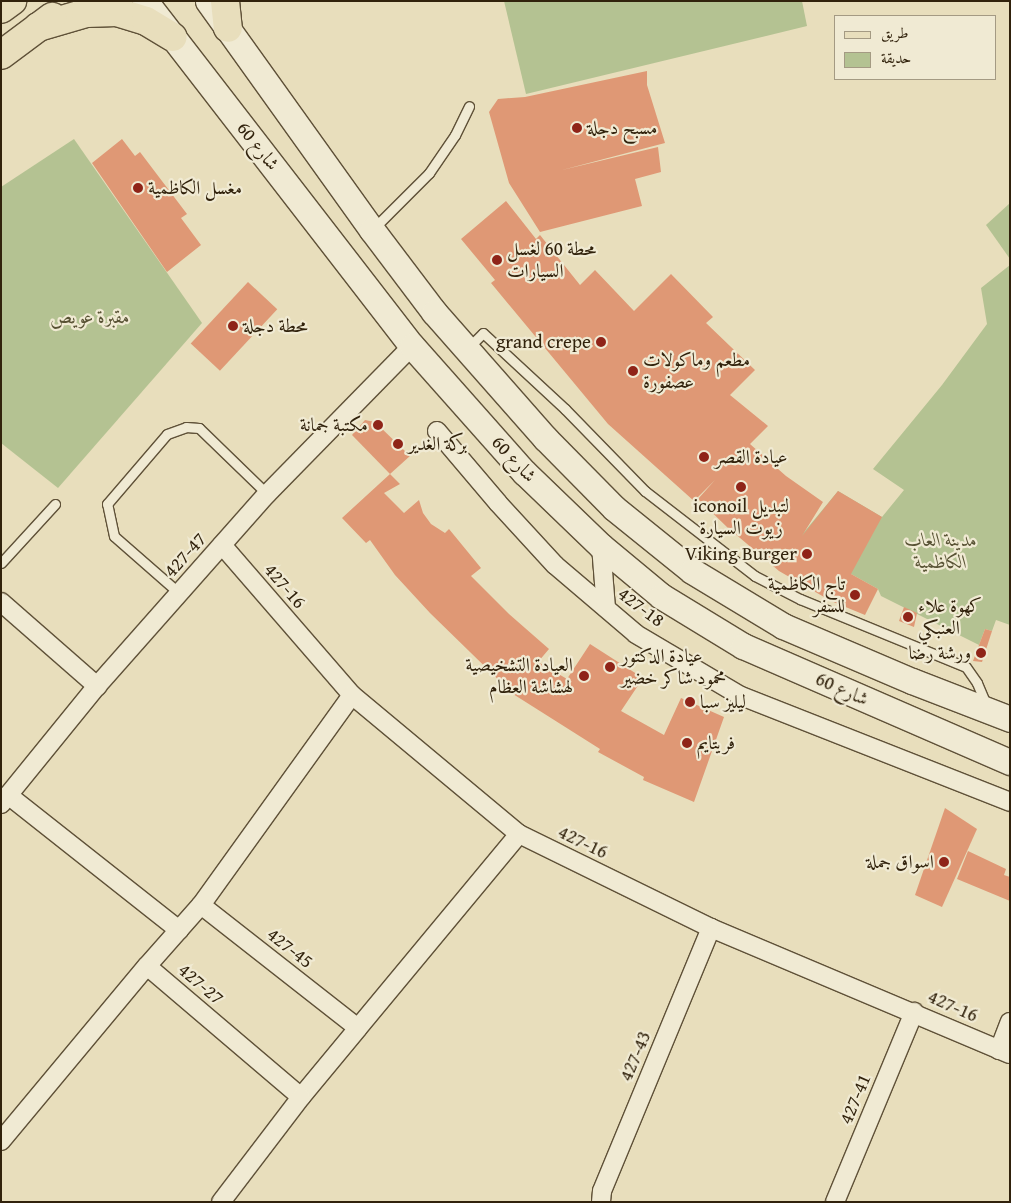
<!DOCTYPE html>
<html>
<head>
<meta charset="utf-8">
<style>
	body { margin:0 }
	#map { position:relative; width:1011px; height:1203px; overflow:hidden; background:#e8debc; font-family:"Gentium Book Plus",Amiri,serif }
	div>[style] { position:absolute }
	.green>* { inset:0; background:#b4c292 }
	.building>* { inset:0; background:#df9875; transform-origin:0 0 }
	.roads { filter:drop-shadow(1px 0 #5f5138) drop-shadow(-1px 0 #5f5138) drop-shadow(0 1px #5f5138) drop-shadow(0 -1px #5f5138) }
	.lane>* { height:9px; margin:-4.5px; padding:0 4.5px; transform-origin:4.5px; border-radius:4.5px; background:#f0ead3 }
	.street>* { height:18px; margin:-9px; padding:0 9px; transform-origin:9px; border-radius:9px; background:#f0ead3 }
	.secondary>* { height:25px; margin:-12.5px; padding:0 12.5px; transform-origin:12.5px; border-radius:12.5px; background:#f0ead3 }
	.primary>* { height:28px; margin:-14px; padding:0 14px; transform-origin:14px; border-radius:14px; background:#e8debc }
	.dots>* { width:14px; height:14px; translate:-50% -50%; box-sizing:border-box; border:2px solid #f0ead3; border-radius:50% }
	span { translate:-50% -50%; white-space:nowrap; text-align:center; line-height:1.15; -webkit-text-stroke:4.5px #f0ead3; paint-order:stroke }
	.poi-label { font-size:19px; color:#31220c }
	.left { translate:0 -50%; text-align:left }
	.right { translate:-100% -50%; text-align:right }
	.street-label { font-size:19px; color:#31220c }
	.park-label { font-size:19px; color:#585234; font-style:italic }
	.frame { position:absolute; inset:0; border:2px solid #31220c; pointer-events:none }
	.legend { position:absolute; left:834px; top:15px; width:162px; height:65px; box-sizing:border-box; background:#f0ead3; border:1px solid #a49a83; margin:0; padding:6px 9px; list-style:none; font-size:15px; color:#31220c }
	.legend li { display:flex; align-items:center; gap:10px; height:25px }
	.legend b { width:25px; border:1px solid #a49a83 }
</style>
</head>
<body>
<div id="map">
	<div class="green">
		<div style="clip-path:polygon(504px 1px,802px 1px,807px 26px,526px 94px)"></div>
		<div style="clip-path:polygon(74px 139px,202px 323px,58px 488px,1px 443px,1px 187px)"></div>
		<div style="clip-path:polygon(1010px 203px,1010px 259px,986px 225px)"></div>
		<div style="clip-path:polygon(1010px 265px,1010px 625px,996px 620px,992px 631px,985px 629px,979px 645px,881px 596px,878px 589px,851px 574px,800px 537px,838px 491px,882px 517px,904px 490px,873px 469px,942px 385px,987px 324px,981px 288px)"></div>
	</div>
	<div class="building">
		<div style="clip-path:polygon(647px 71px,647px 85px,665px 143px,562px 170px,658px 147px,661px 172px,635px 179px,642px 206px,540px 232px,509px 183px,489px 112px,498px 99px,525px 97px)"></div>
		<div style="clip-path:polygon(122px 139px,135px 156px,140px 152px,187px 214px,181px 218px,201px 245px,167px 272px,92px 163px)"></div>
		<div style="clip-path:polygon(506px 201px,536px 239px,540px 235px,580px 285px,595px 270px,634px 311px,671px 274px,713px 317px,706px 323px,755px 370px,730px 395px,768px 426px,750px 444px,786px 476px,823px 502px,802px 536px,838px 491px,882px 517px,851px 574px,878px 589px,865px 615px,831px 601px,779px 571px,727px 527px,698px 499px,715px 480px,694px 501px,608px 424px,491px 283px,495px 280px,461px 239px)"></div>
		<div style="left:248px;top:282px;width:40px;height:84px;rotate:43deg"></div>
		<div style="clip-path:polygon(365px 420px,375px 422px,410px 456px,390px 474px,352px 435px)"></div>
		<div style="clip-path:polygon(390px 474px,400px 484px,384px 493px,404px 513px,419px 500px,423px 513px,431px 524px,445px 533px,449px 529px,481px 568px,471px 576px,509px 614px,549px 649px,538px 662px,567px 679px,590px 644px,643px 678px,621px 711px,664px 735px,681px 698px,724px 717px,694px 802px,643px 780px,644px 777px,598px 752px,600px 749px,513px 694px,430px 613px,395px 575px,370px 540px,366px 543px,342px 518px)"></div>
		<div style="clip-path:polygon(904px 607px,917px 613px,914px 627px,899px 621px)"></div>
		<div style="clip-path:polygon(985px 629px,992px 631px,982px 662px,973px 661px)"></div>
		<div style="clip-path:polygon(945px 808px,977px 829px,942px 907px,915px 895px)"></div>
		<div style="clip-path:polygon(968px 851px,1006px 869px,1004px 875px,1010px 877px,1010px 901px,957px 879px)"></div>
	</div>
	<div class="roads">
		<div class="lane">
			<div style="left:374px;top:228px;width:78px;rotate:-45deg"></div>
			<div style="left:429px;top:173px;width:46px;rotate:-55.6deg"></div>
			<div style="left:455px;top:135px;width:32px;rotate:-64deg"></div>
			<div style="left:468px;top:348px;width:21px;rotate:-45deg"></div>
			<div style="left:483px;top:333px;width:112px;rotate:42.8deg"></div>
			<div style="left:565px;top:409px;width:115px;rotate:45.7deg"></div>
			<div style="left:645px;top:491px;width:139px;rotate:37.7deg"></div>
			<div style="left:755px;top:576px;width:51px;rotate:27.1deg"></div>
			<div style="left:800px;top:599px;width:179px;rotate:22.3deg"></div>
			<div style="left:966px;top:667px;width:19px;rotate:55deg"></div>
			<div style="left:977px;top:683px;width:25px;rotate:67deg"></div>
			<div style="left:1px;top:563px;width:80px;rotate:-47.5deg"></div>
			<div style="left:179px;top:593px;width:86px;rotate:-138.8deg"></div>
			<div style="left:114px;top:536px;width:33px;rotate:-102deg"></div>
			<div style="left:107px;top:504px;width:92px;rotate:-49.4deg"></div>
			<div style="left:167px;top:434px;width:20px;rotate:-20deg"></div>
			<div style="left:186px;top:427px;width:13px;rotate:4deg"></div>
			<div style="left:199px;top:428px;width:95px;rotate:44.1deg"></div>
		</div>
		<div class="street">
			<div style="left:437px;top:431px;width:94px;rotate:49.7deg"></div>
			<div style="left:498px;top:503px;width:84px;rotate:47.4deg"></div>
			<div style="left:555px;top:565px;width:106px;rotate:40.4deg"></div>
			<div style="left:636px;top:634px;width:122px;rotate:30.6deg"></div>
			<div style="left:741px;top:696px;width:289px;rotate:21.5deg"></div>
			<div style="left:222px;top:545px;width:198px;rotate:49.1deg"></div>
			<div style="left:352px;top:695px;width:217px;rotate:39.8deg"></div>
			<div style="left:519px;top:834px;width:214px;rotate:26.1deg"></div>
			<div style="left:711px;top:928px;width:324px;rotate:22.9deg"></div>
			<div style="left:601px;top:546px;width:62px;rotate:85.4deg"></div>
			<div style="left:1px;top:602px;width:128px;rotate:41.2deg"></div>
			<div style="left:352px;top:695px;width:259px;rotate:125.7deg"></div>
			<div style="left:201px;top:905px;width:199px;rotate:38.1deg"></div>
			<div style="left:358px;top:1028px;width:252px;rotate:-50.3deg"></div>
			<div style="left:8px;top:795px;width:218px;rotate:38.3deg"></div>
			<div style="left:1px;top:804px;width:152px;rotate:-50.9deg"></div>
			<div style="left:97px;top:686px;width:256px;rotate:-48.5deg"></div>
			<div style="left:267px;top:494px;width:207px;rotate:-45.6deg"></div>
			<div style="left:147px;top:966px;width:81px;rotate:-48.5deg"></div>
			<div style="left:999px;top:1050px;width:30px;rotate:-69deg"></div>
			<div style="left:301px;top:1097px;width:89px;rotate:-50.4deg"></div>
			<div style="left:1px;top:1141px;width:228px;rotate:-50.2deg"></div>
			<div style="left:147px;top:966px;width:202px;rotate:40.4deg"></div>
			<div style="left:301px;top:1097px;width:132px;rotate:127.3deg"></div>
			<div style="left:601px;top:1202px;width:11px;rotate:-85deg"></div>
			<div style="left:602px;top:1191px;width:285px;rotate:-67.5deg"></div>
			<div style="left:835px;top:1202px;width:206px;rotate:-67.4deg"></div>
		</div>
		<div class="secondary">
			<div style="left:145px;top:1px;width:436px;rotate:52.3deg"></div>
			<div style="left:412px;top:346px;width:169px;rotate:48.4deg"></div>
			<div style="left:524px;top:472px;width:107px;rotate:43.9deg"></div>
			<div style="left:601px;top:546px;width:78px;rotate:39.8deg"></div>
			<div style="left:661px;top:596px;width:96px;rotate:31.4deg"></div>
			<div style="left:743px;top:646px;width:291px;rotate:23.5deg"></div>
			<div style="left:208px;top:1px;width:282px;rotate:54.4deg"></div>
			<div style="left:372px;top:230px;width:103px;rotate:52.9deg"></div>
			<div style="left:434px;top:312px;width:168px;rotate:48.6deg"></div>
			<div style="left:545px;top:438px;width:98px;rotate:45.4deg"></div>
			<div style="left:614px;top:508px;width:100px;rotate:38.9deg"></div>
			<div style="left:692px;top:571px;width:106px;rotate:31.1deg"></div>
			<div style="left:783px;top:626px;width:140px;rotate:23.1deg"></div>
			<div style="left:912px;top:681px;width:105px;rotate:21.2deg"></div>
		</div>
		<div class="primary">
			<div style="left:225px;top:1px;width:27px;rotate:84deg"></div>
			<div style="left:1px;top:9px;width:14px;rotate:-36deg"></div>
			<div style="left:38px;top:27px;width:50px;rotate:-16.3deg"></div>
			<div style="left:86px;top:13px;width:31px;rotate:-2deg"></div>
			<div style="left:117px;top:12px;width:30px;rotate:17deg"></div>
			<div style="left:146px;top:21px;width:31px;rotate:31deg"></div>
			<div style="left:1px;top:55px;width:64px;rotate:-36.7deg"></div>
		</div>
	</div>
	<div class="dots">
		<div style="left:577px;top:128px;background:#8f2418"></div>
		<div style="left:138px;top:188px;background:#8f2418"></div>
		<div style="left:497px;top:260px;background:#8f2418"></div>
		<div style="left:233px;top:326px;background:#8f2418"></div>
		<div style="left:601px;top:342px;background:#8f2418"></div>
		<div style="left:633px;top:371px;background:#8f2418"></div>
		<div style="left:378px;top:425px;background:#8f2418"></div>
		<div style="left:398px;top:444px;background:#8f2418"></div>
		<div style="left:704px;top:457px;background:#8f2418"></div>
		<div style="left:741px;top:487px;background:#8f2418"></div>
		<div style="left:807px;top:554px;background:#8f2418"></div>
		<div style="left:855px;top:595px;background:#8f2418"></div>
		<div style="left:908px;top:617px;background:#8f2418"></div>
		<div style="left:981px;top:653px;background:#8f2418"></div>
		<div style="left:610px;top:667px;background:#8f2418"></div>
		<div style="left:584px;top:676px;background:#8f2418"></div>
		<div style="left:690px;top:702px;background:#8f2418"></div>
		<div style="left:687px;top:743px;background:#8f2418"></div>
		<div style="left:944px;top:862px;background:#8f2418"></div>
	</div>
	<div class="poi-label">
		<span class="left" style="left:587px;top:128px">مسبح دجلة</span>
		<span class="left" style="left:148px;top:188px">مغسل الكاظمية</span>
		<span class="left" style="left:507px;top:260px">محطة 60 لغسل<br>السيارات</span>
		<span class="left" style="left:243px;top:326px">محطة دجلة</span>
		<span class="right" style="left:591px;top:342px">grand crepe</span>
		<span class="left" style="left:643px;top:371px">مطعم وماكولات<br>عصفورة</span>
		<span class="right" style="left:368px;top:425px">مكتبة جمانة</span>
		<span class="left" style="left:408px;top:444px">بركة الغدير</span>
		<span class="left" style="left:715px;top:457px">عيادة القصر</span>
		<span style="left:741px;top:517px">iconoil لتبديل<br>زيوت السيارة</span>
		<span class="right" style="left:797px;top:554px">Viking Burger</span>
		<span class="right" style="left:845px;top:595px">تاج الكاظمية<br>للسفر</span>
		<span class="left" style="left:918px;top:617px">كهوة علاء<br>العنبكي</span>
		<span class="right" style="left:971px;top:653px">ورشة رضا</span>
		<span class="left" style="left:621px;top:667px">عيادة الدكتور<br>محمود شاكر خضير</span>
		<span class="right" style="left:573px;top:676px">العيادة التشخيصية<br>لهشاشة العظام</span>
		<span class="left" style="left:700px;top:702px">ليليز سبا</span>
		<span class="left" style="left:697px;top:743px">فريتايم</span>
		<span class="right" style="left:934px;top:862px">اسواق جملة</span>
	</div>
	<div class="street-label">
		<span style="left:258px;top:146px;rotate:52deg">شارع 60</span>
		<span style="left:514px;top:459px;rotate:47deg">شارع 60</span>
		<span style="left:185px;top:555px;rotate:-48deg">427-47</span>
		<span style="left:285px;top:586px;rotate:49deg">427-16</span>
		<span style="left:641px;top:607px;rotate:37deg">427-18</span>
		<span style="left:842px;top:689px;rotate:24deg">شارع 60</span>
		<span style="left:583px;top:842px;rotate:26deg">427-16</span>
		<span style="left:290px;top:948px;rotate:38deg">427-45</span>
		<span style="left:201px;top:984px;rotate:40deg">427-27</span>
		<span style="left:953px;top:1006px;rotate:24deg">427-16</span>
		<span style="left:635px;top:1056px;rotate:-67deg">427-43</span>
		<span style="left:855px;top:1099px;rotate:-67deg">427-41</span>
	</div>
	<div class="park-label">
		<span style="left:90px;top:317px">مقبرة عويص</span>
		<span style="left:941px;top:551px">مدينة العاب<br>الكاظمية</span>
	</div>
	<div class="frame"></div>
	<ul class="legend">
	<li><b style="height:6px;background:#e8debc"></b>طريق</li>
	<li><b style="height:14px;background:#b4c292"></b>حديقة</li>
	</ul>
</div>
</body>
</html>
